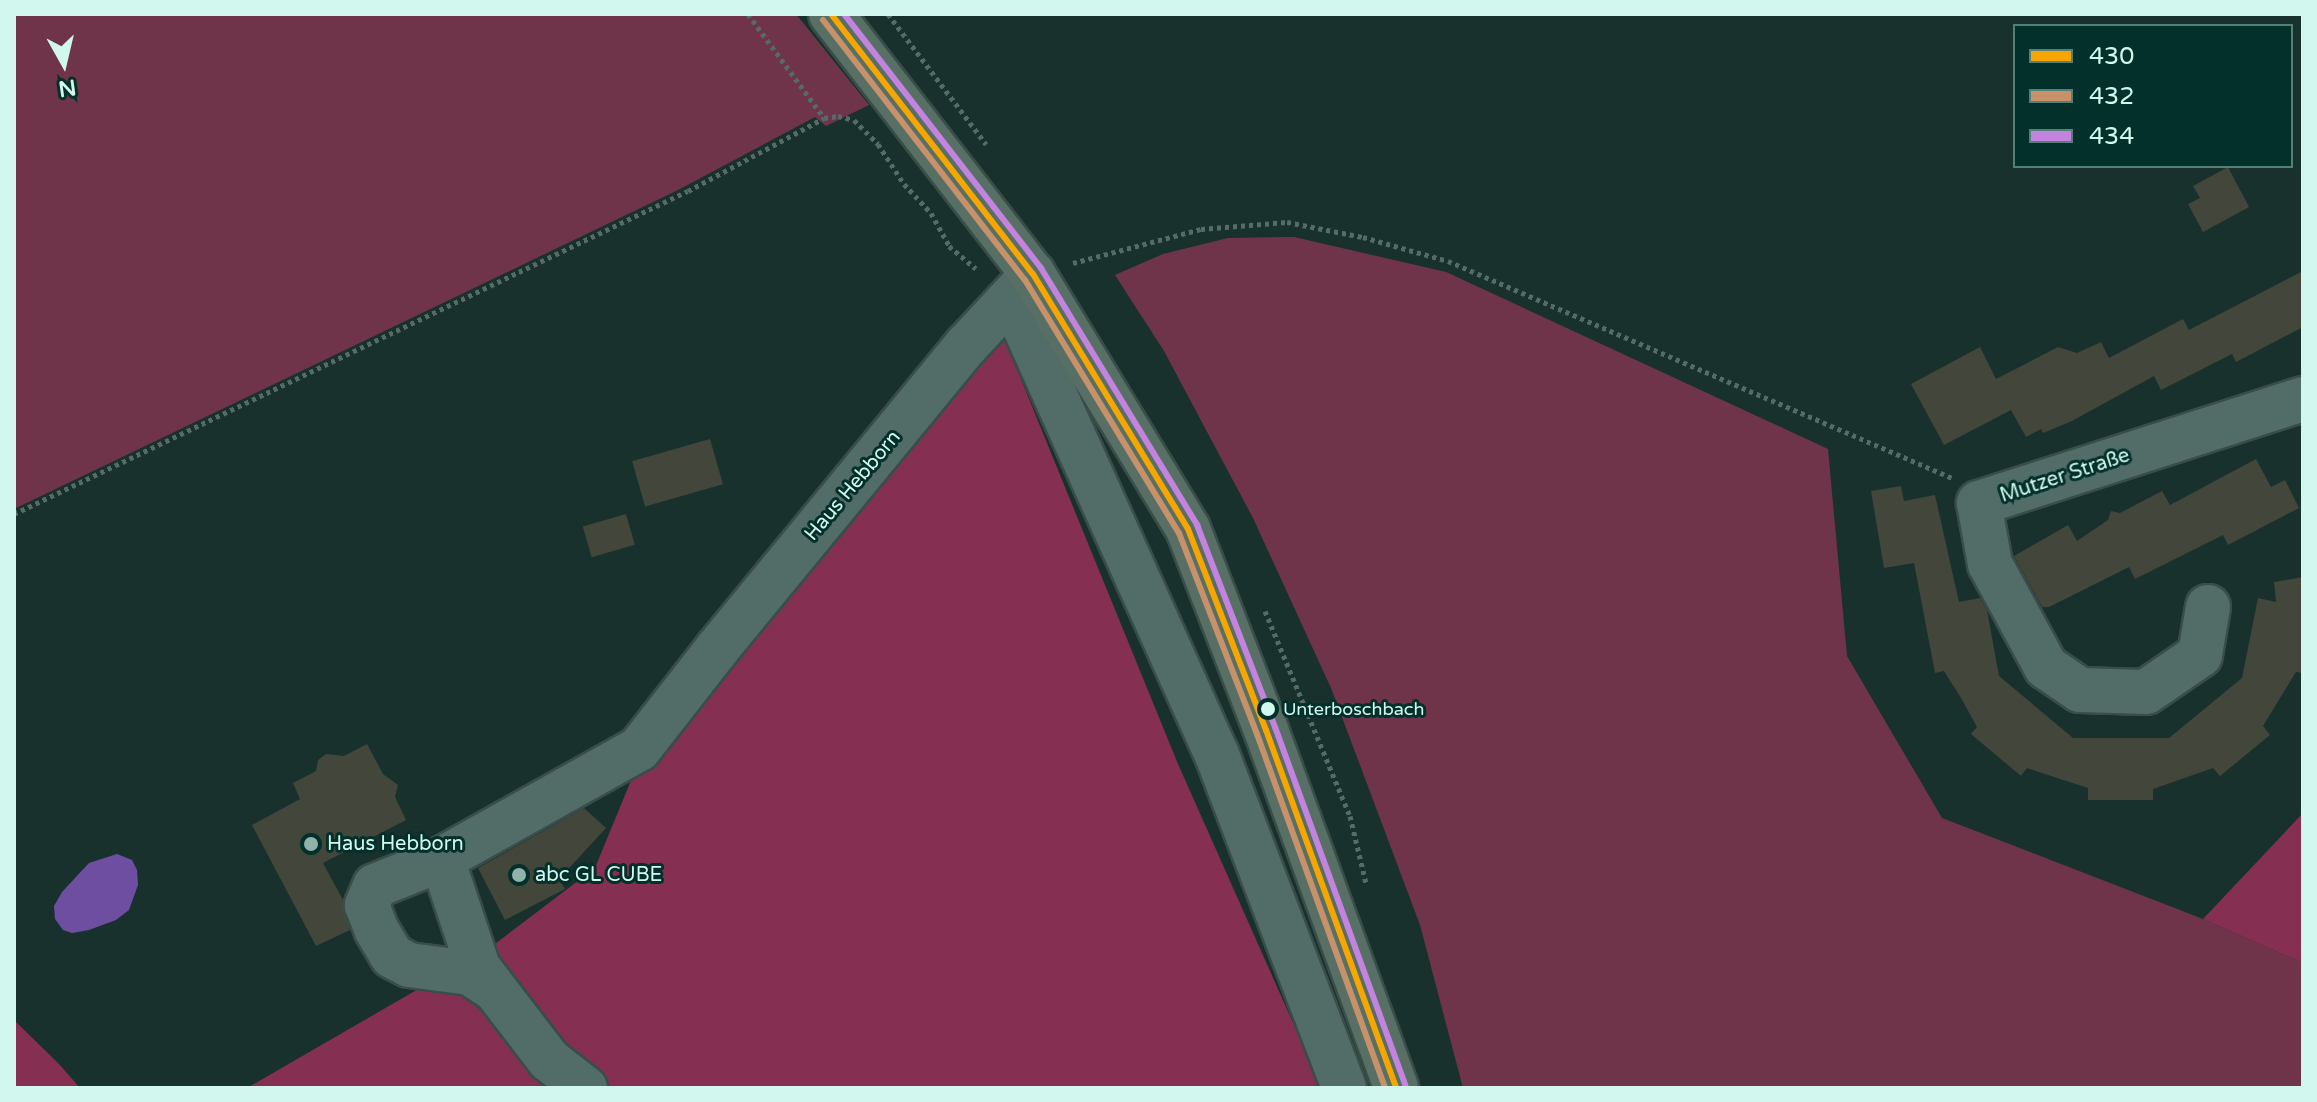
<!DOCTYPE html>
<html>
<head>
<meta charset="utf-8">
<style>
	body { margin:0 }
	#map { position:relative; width:2317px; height:1102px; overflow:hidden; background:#19312d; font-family:"Varela Round",sans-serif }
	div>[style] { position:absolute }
	.green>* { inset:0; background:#70344a }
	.forest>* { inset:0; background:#853052 }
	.water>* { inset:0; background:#6e4ea1 }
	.building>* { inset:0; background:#42463b; transform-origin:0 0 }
	.path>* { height:5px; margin-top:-2.5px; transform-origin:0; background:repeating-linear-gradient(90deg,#546b67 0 4px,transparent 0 8px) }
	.roads { filter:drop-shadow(2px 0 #394d49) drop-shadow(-2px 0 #394d49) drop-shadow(0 2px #394d49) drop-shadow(0 -2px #394d49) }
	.minor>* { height:44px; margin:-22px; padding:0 22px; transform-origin:22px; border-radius:22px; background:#526c68 }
	.major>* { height:44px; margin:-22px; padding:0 22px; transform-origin:22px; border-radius:22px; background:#576f64 }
	.bus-1>* { height:6px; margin:-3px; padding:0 3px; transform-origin:3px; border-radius:3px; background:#f7a600 }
	.bus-2>* { height:6px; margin:-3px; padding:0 3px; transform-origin:3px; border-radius:3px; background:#c7916a }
	.bus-3>* { height:6px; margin:-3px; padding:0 3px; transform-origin:3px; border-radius:3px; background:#c483df }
	.dots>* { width:22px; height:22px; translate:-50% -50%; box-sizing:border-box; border:4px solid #03302a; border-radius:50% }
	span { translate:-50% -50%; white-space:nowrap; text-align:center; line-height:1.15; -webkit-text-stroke:6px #03302a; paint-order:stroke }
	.bus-label { font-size:18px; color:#d1f7ee }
	.left { translate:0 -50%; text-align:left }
	.street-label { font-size:20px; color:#d1f7ee }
	.poi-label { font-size:20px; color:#d1f7ee }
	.frame { position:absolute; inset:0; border:16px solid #d1f7ee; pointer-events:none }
	.legend { position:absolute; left:2013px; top:24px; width:280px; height:144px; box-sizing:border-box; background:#03302a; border:2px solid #558078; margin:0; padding:10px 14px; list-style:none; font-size:24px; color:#d1f7ee }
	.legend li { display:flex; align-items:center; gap:16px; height:40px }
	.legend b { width:40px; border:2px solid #558078 }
	.north { position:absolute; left:24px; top:24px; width:80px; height:80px; -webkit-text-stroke:6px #03302a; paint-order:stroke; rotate:172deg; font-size:22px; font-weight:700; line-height:32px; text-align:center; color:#d1f7ee }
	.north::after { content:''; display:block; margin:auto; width:28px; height:36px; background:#d1f7ee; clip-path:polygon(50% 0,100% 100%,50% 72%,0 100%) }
</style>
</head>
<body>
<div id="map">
	<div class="green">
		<div style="clip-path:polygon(14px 14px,796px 14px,869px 105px,826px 126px,815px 117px,678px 190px,14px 509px)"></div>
		<div style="clip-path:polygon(1294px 237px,1446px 272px,1828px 449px,1847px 656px,1942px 818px,2203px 919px,2303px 963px,2303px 1088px,1463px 1088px,1420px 925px,1331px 688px,1253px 518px,1164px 351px,1115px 275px,1163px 254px,1228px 238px)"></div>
	</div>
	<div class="forest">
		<div style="clip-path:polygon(996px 328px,1007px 345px,1178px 764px,1322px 1088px,247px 1088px,491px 947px,595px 868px,630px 783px)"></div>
		<div style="clip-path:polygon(2303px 813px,2303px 963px,2203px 919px)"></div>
		<div style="clip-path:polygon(14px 1020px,59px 1064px,80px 1088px,14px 1088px)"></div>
	</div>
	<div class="water">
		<div style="clip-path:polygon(117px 854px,132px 860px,137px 870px,138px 885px,129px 910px,116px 920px,89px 930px,72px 933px,63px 930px,55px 919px,54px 906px,62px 892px,89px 863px)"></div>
	</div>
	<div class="building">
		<div style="clip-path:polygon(2228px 167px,2249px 207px,2203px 232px,2188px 204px,2200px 198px,2193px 186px)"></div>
		<div style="clip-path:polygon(2303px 271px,2303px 327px,2236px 362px,2232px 354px,2161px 390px,2154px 376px,2072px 421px,2043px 433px,2041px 429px,2026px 437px,2011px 410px,1944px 445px,1911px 384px,1980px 347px,1996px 379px,2058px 347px,2077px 353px,2101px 342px,2109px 358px,2183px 319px,2189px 330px)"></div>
		<div style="left:710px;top:439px;width:47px;height:81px;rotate:74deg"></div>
		<div style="clip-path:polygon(2256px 459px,2271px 487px,2285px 480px,2299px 508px,2228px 545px,2223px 535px,2135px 579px,2129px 567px,2049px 607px,2042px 607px,2014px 556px,2068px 525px,2077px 541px,2108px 520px,2111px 511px,2120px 513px,2162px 491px,2170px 505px)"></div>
		<div style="clip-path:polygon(1901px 486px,1904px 501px,1935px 495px,1959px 602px,1980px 598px,1987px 610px,1999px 676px,2073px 738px,2169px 738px,2242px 678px,2258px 598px,2276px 602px,2274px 582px,2303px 577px,2303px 673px,2296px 672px,2263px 726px,2270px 735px,2220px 776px,2213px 768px,2153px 789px,2153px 800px,2088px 800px,2088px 788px,2027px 768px,2021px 776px,1971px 734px,1977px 727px,1961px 698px,1944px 671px,1935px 673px,1914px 563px,1884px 568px,1871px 491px)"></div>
		<div style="left:626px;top:514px;width:32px;height:45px;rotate:74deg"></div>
		<div style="clip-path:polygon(367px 744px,383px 774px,398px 785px,395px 797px,406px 820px,323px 863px,344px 902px,350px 930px,316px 946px,252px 825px,300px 799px,293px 783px,316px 771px,318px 760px,326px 754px,344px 756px)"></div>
		<div style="clip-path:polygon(584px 808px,606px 828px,559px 879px,565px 889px,505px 920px,478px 868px)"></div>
	</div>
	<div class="path">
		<div style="left:748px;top:14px;width:129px;rotate:53.8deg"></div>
		<div style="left:888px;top:14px;width:163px;rotate:53deg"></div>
		<div style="left:1073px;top:263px;width:132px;rotate:-14.9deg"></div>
		<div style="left:1201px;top:229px;width:86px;rotate:-4.7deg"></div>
		<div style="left:1287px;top:222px;width:77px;rotate:11.2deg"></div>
		<div style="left:1363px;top:237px;width:88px;rotate:15.8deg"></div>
		<div style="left:1448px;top:261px;width:549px;rotate:23.29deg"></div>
		<div style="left:14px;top:514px;width:747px;rotate:-25.61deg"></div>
		<div style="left:688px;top:191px;width:154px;rotate:-28.2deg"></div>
		<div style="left:824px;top:118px;width:14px;rotate:-8deg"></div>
		<div style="left:838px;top:116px;width:16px;rotate:14deg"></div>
		<div style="left:854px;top:120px;width:34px;rotate:45deg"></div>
		<div style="left:878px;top:144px;width:48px;rotate:57deg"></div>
		<div style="left:904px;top:184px;width:40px;rotate:47deg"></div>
		<div style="left:931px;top:213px;width:38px;rotate:61deg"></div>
		<div style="left:949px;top:246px;width:35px;rotate:40deg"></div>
		<div style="left:1265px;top:611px;width:222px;rotate:67.5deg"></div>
		<div style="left:1350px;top:816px;width:69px;rotate:76.6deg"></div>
	</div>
	<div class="roads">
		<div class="minor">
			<div style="left:1007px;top:302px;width:32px;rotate:55deg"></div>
			<div style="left:1025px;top:328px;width:468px;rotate:65.8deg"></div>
			<div style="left:1217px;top:755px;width:356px;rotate:69.1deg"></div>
			<div style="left:2208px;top:607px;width:49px;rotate:99.5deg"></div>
			<div style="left:2200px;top:655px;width:65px;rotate:145.6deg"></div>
			<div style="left:2146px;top:692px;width:66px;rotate:-178.3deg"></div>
			<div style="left:2080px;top:690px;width:41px;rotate:-145.9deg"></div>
			<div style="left:2046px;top:667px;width:117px;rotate:-118.5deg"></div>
			<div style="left:1990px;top:564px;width:62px;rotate:-100.2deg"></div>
			<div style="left:1979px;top:503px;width:340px;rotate:-17.8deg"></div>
			<div style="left:442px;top:859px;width:72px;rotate:158.1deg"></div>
			<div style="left:375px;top:886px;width:21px;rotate:113deg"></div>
			<div style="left:367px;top:905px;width:26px;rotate:69deg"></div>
			<div style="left:376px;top:929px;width:31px;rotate:59deg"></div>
			<div style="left:392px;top:956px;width:19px;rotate:28deg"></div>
			<div style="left:409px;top:965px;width:62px;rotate:7.5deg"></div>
			<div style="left:470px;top:973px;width:27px;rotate:34deg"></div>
			<div style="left:585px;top:1088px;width:46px;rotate:-142.1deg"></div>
			<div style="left:549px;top:1060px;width:117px;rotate:-127.4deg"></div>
			<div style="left:478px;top:967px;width:114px;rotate:-108.4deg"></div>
			<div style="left:442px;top:859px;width:226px;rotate:-29.2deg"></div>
			<div style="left:639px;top:749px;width:127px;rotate:-52deg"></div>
			<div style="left:717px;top:649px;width:394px;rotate:-50.6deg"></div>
			<div style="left:967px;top:345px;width:97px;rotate:-47.1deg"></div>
		</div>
		<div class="major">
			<div style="left:831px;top:14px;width:329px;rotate:52.2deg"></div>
			<div style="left:1033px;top:274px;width:298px;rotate:58.7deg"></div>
			<div style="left:1188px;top:529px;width:216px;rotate:68.8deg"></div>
			<div style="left:1266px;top:730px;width:381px;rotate:70deg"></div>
		</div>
	</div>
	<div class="bus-1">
		<div style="left:831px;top:14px;width:329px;rotate:52.2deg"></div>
		<div style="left:1033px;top:274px;width:298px;rotate:58.7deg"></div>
		<div style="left:1188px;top:529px;width:216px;rotate:68.8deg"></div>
		<div style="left:1266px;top:730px;width:381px;rotate:70deg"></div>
	</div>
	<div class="bus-2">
		<div style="left:823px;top:20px;width:329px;rotate:52.2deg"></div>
		<div style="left:1025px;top:280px;width:296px;rotate:58.7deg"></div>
		<div style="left:1179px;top:533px;width:216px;rotate:68.8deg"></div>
		<div style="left:1257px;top:734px;width:376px;rotate:70.1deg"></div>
	</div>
	<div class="bus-3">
		<div style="left:844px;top:14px;width:321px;rotate:52.2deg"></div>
		<div style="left:1041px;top:268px;width:301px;rotate:58.7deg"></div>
		<div style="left:1197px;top:525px;width:217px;rotate:68.9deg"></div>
		<div style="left:1275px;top:727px;width:381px;rotate:70deg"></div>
	</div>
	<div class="dots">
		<div style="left:1268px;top:709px;background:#d1f7ee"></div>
		<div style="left:311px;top:844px;background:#91b2aa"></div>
		<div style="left:519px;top:875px;background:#91b2aa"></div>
	</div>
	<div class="bus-label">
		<span class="left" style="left:1283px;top:709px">Unterboschbach</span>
	</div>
	<div class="street-label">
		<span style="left:2065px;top:476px;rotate:-18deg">Mutzer Straße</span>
		<span style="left:853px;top:486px;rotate:-50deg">Haus Hebborn</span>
	</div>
	<div class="poi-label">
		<span class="left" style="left:327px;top:844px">Haus Hebborn</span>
		<span class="left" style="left:535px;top:875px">abc GL CUBE</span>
	</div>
	<div class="frame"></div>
	<ul class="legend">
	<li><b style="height:10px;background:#f7a600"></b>430</li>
	<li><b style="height:10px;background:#c7916a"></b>432</li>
	<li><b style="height:10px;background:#c483df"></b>434</li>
	</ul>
	<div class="north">N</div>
</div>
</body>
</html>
